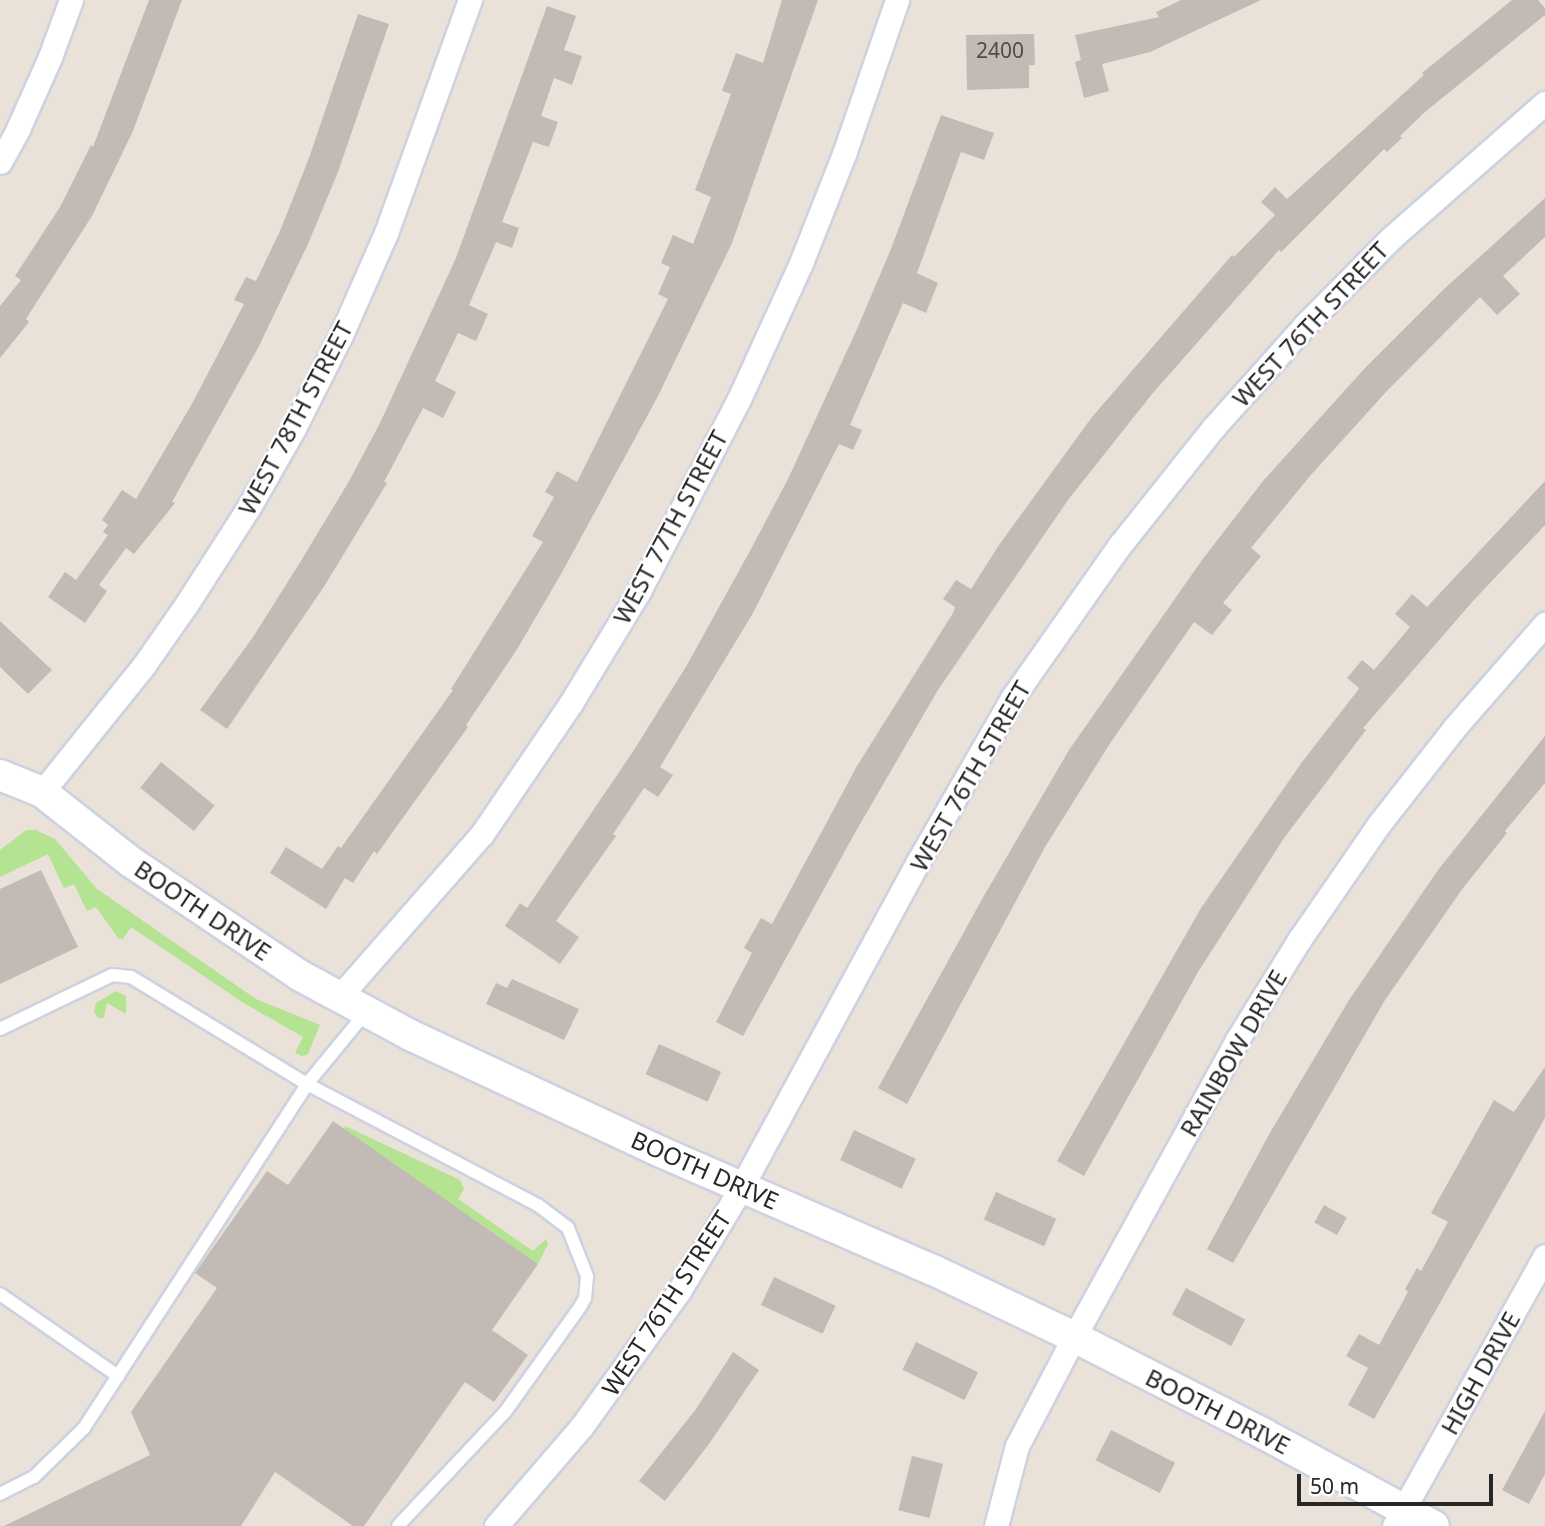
<!DOCTYPE html>
<html>
<head>
<meta charset="utf-8">
<style>
	body { margin:0 }
	#map { position:relative; width:1545px; height:1526px; overflow:hidden; background:#eae1d8; font-family:"Noto Sans",sans-serif }
	div>[style] { position:absolute }
	.green>* { inset:0; background:#b4e392 }
	.building>* { inset:0; background:#c2bbb5; transform-origin:0 0 }
	.roads { filter:drop-shadow(2px 0 #cdd2e1) drop-shadow(-2px 0 #cdd2e1) drop-shadow(0 2px #cdd2e1) drop-shadow(0 -2px #cdd2e1) }
	.service>* { height:12px; margin:-6px; padding:0 6px; transform-origin:6px; border-radius:6px; background:#fff }
	.minor>* { height:23px; margin:-11.5px; padding:0 11.5px; transform-origin:11.5px; border-radius:11.5px; background:#fff }
	.tertiary>* { height:30px; margin:-15px; padding:0 15px; transform-origin:15px; border-radius:15px; background:#fff }
	span { translate:-50% -50%; white-space:nowrap; text-align:center; line-height:1.15; -webkit-text-stroke:5px #fff; paint-order:stroke }
	.number-label { font-size:21px; color:#4e4c4a }
	.number-label span { -webkit-text-stroke-width:0 }
	.street-label { font-size:24px; color:#272727 }
	.scale { position:absolute; left:1297px; top:1474px; width:196px; height:32px; box-sizing:border-box; border:4px solid #272727; border-top:0; padding-left:9px; font-size:21px; line-height:24px; white-space:nowrap; color:#272727; -webkit-text-stroke:5px #fff; paint-order:stroke }
</style>
</head>
<body>
<div id="map">
	<div class="green">
		<div style="clip-path:polygon(26px 830px,36px 830px,55px 839px,97px 889px,256px 999px,320px 1025px,308px 1054px,302px 1056px,295px 1053px,303px 1037px,242px 1002px,131px 927px,123px 939px,118px 938px,96px 907px,87px 911px,74px 884px,64px 888px,48px 854px,0 877px,0 850px)"></div>
		<div style="clip-path:polygon(116px 991px,126px 996px,126px 1014px,107px 1003px,104px 1018px,98px 1018px,94px 1012px,96px 1003px)"></div>
		<div style="clip-path:polygon(345px 1126px,460px 1180px,464px 1189px,458px 1199px,533px 1251px,546px 1239px,548px 1244px,538px 1264px,344px 1129px)"></div>
	</div>
	<div class="building">
		<div style="clip-path:polygon(149px 0,182px 0,133px 131px,92px 216px,26px 319px,29px 322px,0 358px,0 306px,21px 280px,15px 276px,60px 207px,91px 145px,93px 147px)"></div>
		<div style="clip-path:polygon(782px 0,818px 0,732px 243px,657px 398px,560px 576px,516px 651px,466px 725px,468px 727px,377px 854px,374px 851px,353px 883px,345px 878px,326px 909px,270px 873px,286px 847px,322px 869px,338px 846px,341px 848px,453px 690px,451px 689px,543px 542px,532px 536px,554px 497px,545px 492px,557px 471px,577px 482px,668px 299px,658px 294px,670px 267px,661px 263px,673px 235px,693px 244px,711px 197px,695px 190px,731px 94px,722px 91px,736px 53px,763px 63px)"></div>
		<div style="clip-path:polygon(1181px 0,1261px 0,1150px 52px,1102px 64px,1109px 91px,1084px 98px,1075px 62px,1081px 60px,1075px 35px,1159px 17px,1156px 12px)"></div>
		<div style="clip-path:polygon(1512px 0,1538px 0,1545px 8px,1545px 15px,1425px 112px,1400px 136px,1402px 138px,1387px 152px,1384px 149px,1281px 252px,1279px 250px,1152px 394px,1068px 500px,938px 690px,856px 831px,743px 1036px,716px 1022px,752px 953px,744px 948px,761px 918px,772px 924px,857px 766px,953px 613px,955px 607px,943px 599px,956px 580px,971px 589px,999px 545px,1092px 417px,1232px 255px,1234px 257px,1275px 215px,1261px 202px,1275px 187px,1287px 199px,1424px 75px,1422px 73px)"></div>
		<div style="clip-path:polygon(547px 6px,576px 16px,564px 50px,582px 56px,572px 85px,554px 78px,541px 116px,558px 122px,549px 147px,533px 142px,502px 222px,519px 228px,512px 248px,496px 242px,469px 305px,488px 314px,476px 341px,458px 333px,435px 381px,456px 392px,443px 418px,423px 408px,384px 482px,387px 483px,325px 585px,227px 729px,200px 710px,253px 637px,299px 564px,348px 483px,380px 423px,456px 258px)"></div>
		<div style="clip-path:polygon(358px 14px,389px 24px,338px 172px,308px 244px,258px 348px,172px 502px,175px 503px,134px 554px,126px 548px,99px 585px,107px 591px,85px 623px,48px 597px,65px 572px,76px 580px,108px 535px,103px 532px,108px 525px,102px 520px,122px 490px,136px 499px,193px 402px,244px 304px,234px 300px,246px 277px,256px 281px,280px 231px,309px 158px)"></div>
		<div style="clip-path:polygon(1034px 34px,1035px 65px,1029px 65px,1029px 88px,967px 90px,966px 35px)"></div>
		<div style="clip-path:polygon(941px 115px,994px 133px,984px 160px,961px 152px,917px 273px,938px 283px,926px 313px,903px 303px,850px 425px,862px 430px,853px 450px,839px 444px,753px 613px,660px 767px,673px 775px,658px 797px,644px 788px,613px 834px,616px 836px,556px 921px,579px 937px,560px 964px,505px 926px,520px 903px,527px 908px,634px 750px,687px 665px,751px 549px,788px 479px,857px 329px,891px 249px)"></div>
		<div style="clip-path:polygon(1545px 198px,1545px 237px,1503px 276px,1520px 294px,1497px 315px,1480px 297px,1385px 393px,1310px 476px,1251px 548px,1261px 556px,1223px 603px,1232px 610px,1212px 635px,1194px 622px,1111px 742px,1045px 847px,907px 1104px,878px 1088px,981px 901px,1069px 750px,1202px 560px,1263px 481px,1365px 368px,1444px 289px)"></div>
		<div style="clip-path:polygon(1545px 481px,1545px 525px,1473px 601px,1363px 728px,1366px 730px,1284px 838px,1198px 972px,1084px 1176px,1057px 1161px,1201px 908px,1302px 762px,1358px 690px,1359px 688px,1347px 678px,1362px 660px,1374px 670px,1410px 627px,1395px 614px,1412px 594px,1427px 607px)"></div>
		<div style="clip-path:polygon(0 621px,52px 670px,28px 694px,0 667px)"></div>
		<div style="clip-path:polygon(1545px 736px,1545px 783px,1505px 831px,1507px 833px,1463px 888px,1385px 1000px,1233px 1263px,1207px 1249px,1271px 1131px,1349px 1000px,1438px 870px)"></div>
		<div style="left:161px;top:762px;width:69px;height:33px;rotate:39deg"></div>
		<div style="clip-path:polygon(41px 870px,78px 947px,0 984px,0 889px)"></div>
		<div style="clip-path:polygon(512px 979px,579px 1009px,564px 1040px,486px 1004px,496px 983px,507px 988px)"></div>
		<div style="left:659px;top:1044px;width:68px;height:33px;rotate:24deg"></div>
		<div style="clip-path:polygon(1545px 1067px,1545px 1118px,1374px 1419px,1348px 1405px,1368px 1368px,1346px 1356px,1359px 1334px,1379px 1345px,1408px 1292px,1405px 1289px,1417px 1268px,1421px 1271px,1448px 1222px,1431px 1213px,1494px 1100px,1514px 1112px)"></div>
		<div style="clip-path:polygon(333px 1121px,538px 1264px,492px 1330px,528px 1355px,494px 1402px,465px 1382px,364px 1526px,353px 1526px,275px 1472px,241px 1526px,4px 1526px,150px 1455px,131px 1412px,217px 1288px,195px 1273px,267px 1171px,288px 1185px)"></div>
		<div style="left:854px;top:1130px;width:68px;height:33px;rotate:25deg"></div>
		<div style="left:996px;top:1192px;width:66px;height:30px;rotate:24deg"></div>
		<div style="left:1324px;top:1205px;width:26px;height:20px;rotate:29deg"></div>
		<div style="left:774px;top:1277px;width:68px;height:31px;rotate:25deg"></div>
		<div style="left:1186px;top:1288px;width:67px;height:30px;rotate:28deg"></div>
		<div style="left:916px;top:1342px;width:69px;height:31px;rotate:26deg"></div>
		<div style="clip-path:polygon(733px 1352px,759px 1370px,709px 1444px,665px 1501px,639px 1481px,696px 1409px)"></div>
		<div style="clip-path:polygon(1545px 1411px,1545px 1474px,1529px 1504px,1502px 1490px)"></div>
		<div style="left:1111px;top:1430px;width:72px;height:34px;rotate:27deg"></div>
		<div style="left:912px;top:1456px;width:32px;height:56px;rotate:14deg"></div>
	</div>
	<div class="roads">
		<div class="service">
			<div style="left:0;top:1029px;width:124px;rotate:-25.7deg"></div>
			<div style="left:112px;top:975px;width:19px;rotate:6deg"></div>
			<div style="left:131px;top:977px;width:206px;rotate:31.3deg"></div>
			<div style="left:307px;top:1084px;width:262px;rotate:27.7deg"></div>
			<div style="left:539px;top:1206px;width:36px;rotate:37deg"></div>
			<div style="left:568px;top:1228px;width:52px;rotate:68.4deg"></div>
			<div style="left:587px;top:1276px;width:22px;rotate:95deg"></div>
			<div style="left:585px;top:1298px;width:10px;rotate:119deg"></div>
			<div style="left:580px;top:1307px;width:129px;rotate:125.5deg"></div>
			<div style="left:505px;top:1412px;width:156px;rotate:133.2deg"></div>
			<div style="left:0;top:1294px;width:144px;rotate:34.8deg"></div>
			<div style="left:0;top:1494px;width:38px;rotate:-27deg"></div>
			<div style="left:34px;top:1477px;width:70px;rotate:-44.4deg"></div>
			<div style="left:84px;top:1428px;width:410px;rotate:-57deg"></div>
			<div style="left:307px;top:1084px;width:94px;rotate:-50.6deg"></div>
		</div>
		<div class="minor">
			<div style="left:0;top:162px;width:38px;rotate:-61deg"></div>
			<div style="left:18px;top:129px;width:79px;rotate:-66deg"></div>
			<div style="left:50px;top:57px;width:61px;rotate:-69.8deg"></div>
			<div style="left:42px;top:792px;width:163px;rotate:-51.2deg"></div>
			<div style="left:144px;top:665px;width:73px;rotate:-55deg"></div>
			<div style="left:186px;top:605px;width:117px;rotate:-57.3deg"></div>
			<div style="left:249px;top:507px;width:91px;rotate:-60.3deg"></div>
			<div style="left:294px;top:428px;width:104px;rotate:-63.2deg"></div>
			<div style="left:341px;top:335px;width:111px;rotate:-66.2deg"></div>
			<div style="left:386px;top:233px;width:248px;rotate:-70.2deg"></div>
			<div style="left:341px;top:995px;width:214px;rotate:-48.8deg"></div>
			<div style="left:482px;top:834px;width:158px;rotate:-55.8deg"></div>
			<div style="left:571px;top:703px;width:131px;rotate:-58.7deg"></div>
			<div style="left:639px;top:591px;width:216px;rotate:-62.5deg"></div>
			<div style="left:739px;top:399px;width:149px;rotate:-65.5deg"></div>
			<div style="left:801px;top:263px;width:117px;rotate:-68.5deg"></div>
			<div style="left:844px;top:154px;width:163px;rotate:-71deg"></div>
			<div style="left:496px;top:1526px;width:132px;rotate:-49.3deg"></div>
			<div style="left:582px;top:1426px;width:166px;rotate:-54.3deg"></div>
			<div style="left:679px;top:1291px;width:122px;rotate:-59deg"></div>
			<div style="left:742px;top:1186px;width:369px;rotate:-61.5deg"></div>
			<div style="left:918px;top:862px;width:190px;rotate:-60.1deg"></div>
			<div style="left:1013px;top:697px;width:186px;rotate:-54.9deg"></div>
			<div style="left:1120px;top:545px;width:149px;rotate:-51.5deg"></div>
			<div style="left:1213px;top:428px;width:138px;rotate:-48.2deg"></div>
			<div style="left:1305px;top:325px;width:121px;rotate:-45.3deg"></div>
			<div style="left:1390px;top:239px;width:206px;rotate:-41.3deg"></div>
			<div style="left:996px;top:1526px;width:83px;rotate:-75.3deg"></div>
			<div style="left:1017px;top:1446px;width:123px;rotate:-62.4deg"></div>
			<div style="left:1074px;top:1337px;width:339px;rotate:-61.2deg"></div>
			<div style="left:1237px;top:1040px;width:118px;rotate:-58.2deg"></div>
			<div style="left:1299px;top:940px;width:141px;rotate:-55.4deg"></div>
			<div style="left:1379px;top:824px;width:123px;rotate:-51.9deg"></div>
			<div style="left:1455px;top:727px;width:137px;rotate:-48.9deg"></div>
			<div style="left:1394px;top:1526px;width:309px;rotate:-60.8deg"></div>
		</div>
		<div class="tertiary">
			<div style="left:0;top:775px;width:45px;rotate:22deg"></div>
			<div style="left:42px;top:792px;width:113px;rotate:38.2deg"></div>
			<div style="left:131px;top:862px;width:202px;rotate:33.9deg"></div>
			<div style="left:299px;top:975px;width:126px;rotate:28.4deg"></div>
			<div style="left:410px;top:1035px;width:277px;rotate:25deg"></div>
			<div style="left:661px;top:1152px;width:296px;rotate:23.5deg"></div>
			<div style="left:933px;top:1270px;width:156px;rotate:25.4deg"></div>
			<div style="left:1074px;top:1337px;width:213px;rotate:27deg"></div>
			<div style="left:1264px;top:1434px;width:193px;rotate:28.4deg"></div>
		</div>
	</div>
	<div class="number-label">
		<span style="left:1000px;top:50px">2400</span>
	</div>
	<div class="street-label">
		<span style="left:1310px;top:324px;rotate:-47deg">WEST 76TH STREET</span>
		<span style="left:295px;top:418px;rotate:-62deg">WEST 78TH STREET</span>
		<span style="left:670px;top:527px;rotate:-62deg">WEST 77TH STREET</span>
		<span style="left:970px;top:776px;rotate:-60deg">WEST 76TH STREET</span>
		<span style="left:203px;top:910px;rotate:34deg">BOOTH DRIVE</span>
		<span style="left:1233px;top:1053px;rotate:-60deg">RAINBOW DRIVE</span>
		<span style="left:705px;top:1170px;rotate:24deg">BOOTH DRIVE</span>
		<span style="left:666px;top:1303px;rotate:-57deg">WEST 76TH STREET</span>
		<span style="left:1480px;top:1373px;rotate:-61deg">HIGH DRIVE</span>
		<span style="left:1218px;top:1411px;rotate:27deg">BOOTH DRIVE</span>
	</div>
	<div class="scale">50 m</div>
</div>
</body>
</html>
